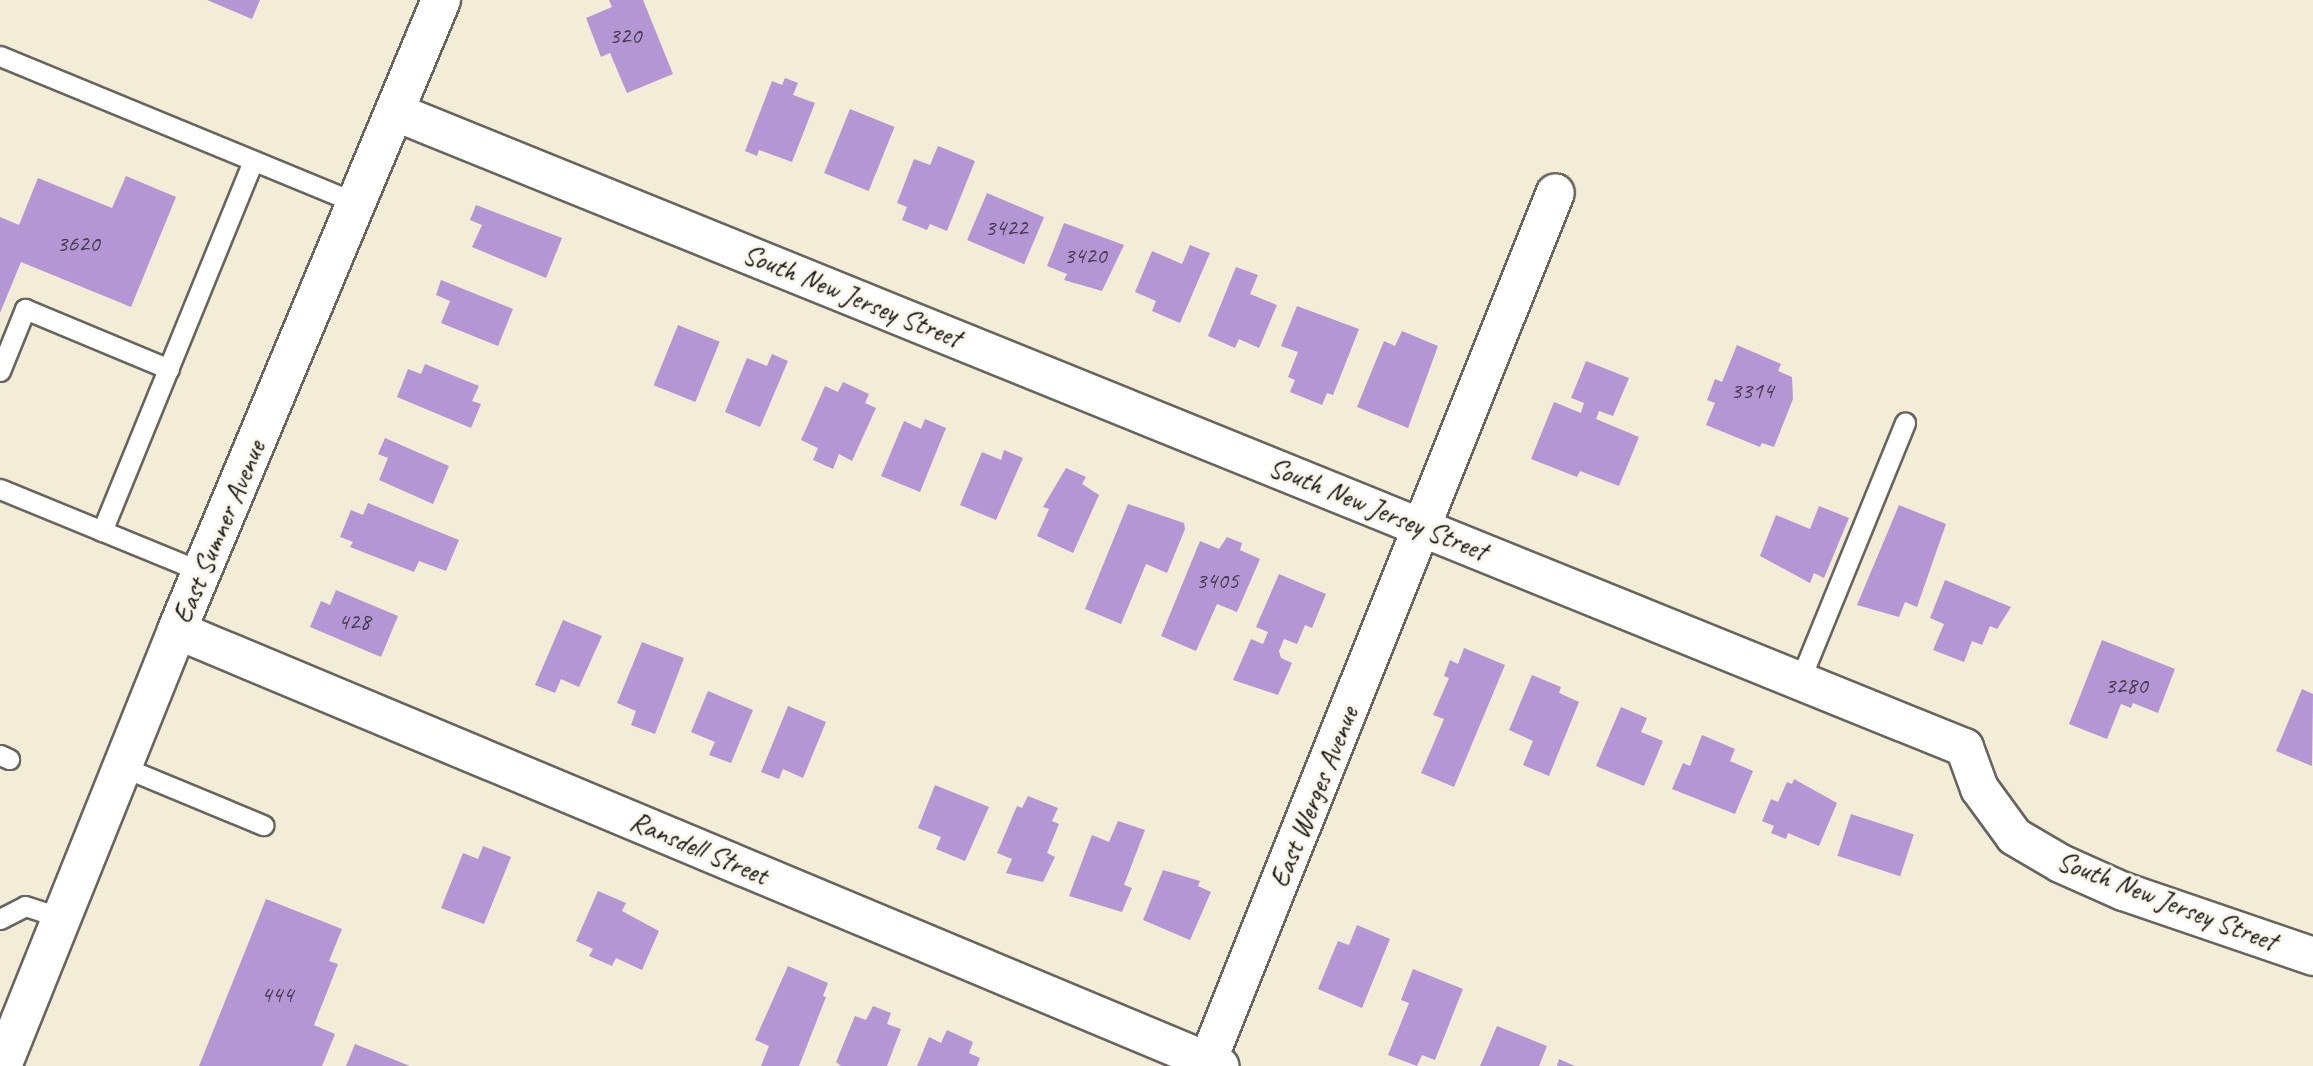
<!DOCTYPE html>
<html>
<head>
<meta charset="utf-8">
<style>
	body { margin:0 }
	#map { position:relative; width:2313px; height:1066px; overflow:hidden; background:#f3ecd6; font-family:Caveat,sans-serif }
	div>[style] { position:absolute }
	.building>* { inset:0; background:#b596d5; transform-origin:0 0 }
	.roads { filter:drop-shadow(2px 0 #67655d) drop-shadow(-2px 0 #67655d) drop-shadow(0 2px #67655d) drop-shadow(0 -2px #67655d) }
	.service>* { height:19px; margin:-9.5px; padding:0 9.5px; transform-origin:9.5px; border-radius:9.5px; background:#fff }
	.minor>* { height:37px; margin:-18.5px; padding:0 18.5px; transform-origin:18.5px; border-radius:18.5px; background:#fff }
	.tertiary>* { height:38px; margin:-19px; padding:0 19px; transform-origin:19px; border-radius:19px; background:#fff }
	span { translate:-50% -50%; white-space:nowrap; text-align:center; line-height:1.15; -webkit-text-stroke:6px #fbf7ec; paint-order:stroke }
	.number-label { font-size:24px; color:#423a4a }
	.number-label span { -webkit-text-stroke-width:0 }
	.street-label { font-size:28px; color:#1c1c1c }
</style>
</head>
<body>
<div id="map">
	<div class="building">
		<div style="clip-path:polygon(207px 0,260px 0,252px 19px)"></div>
		<div style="clip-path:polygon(609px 0,643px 0,673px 74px,627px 93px,610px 53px,601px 57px,586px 18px,612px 7px)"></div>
		<div style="clip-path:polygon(785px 78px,798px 83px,793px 95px,815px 103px,792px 162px,759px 150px,757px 156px,745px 151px,772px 81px,782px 85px)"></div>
		<div style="left:850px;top:109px;width:48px;height:69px;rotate:22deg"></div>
		<div style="clip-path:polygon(938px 146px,975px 161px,947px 231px,930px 224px,927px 230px,902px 220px,907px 207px,897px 203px,914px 159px,930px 165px)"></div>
		<div style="clip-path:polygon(126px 176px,176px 197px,131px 307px,21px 262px,0 313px,0 217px,19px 225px,38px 178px,112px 208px)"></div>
		<div style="left:987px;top:193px;width:62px;height:51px;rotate:23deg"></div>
		<div style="clip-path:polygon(476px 205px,562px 238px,546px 278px,472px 247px,482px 225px,470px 220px)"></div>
		<div style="clip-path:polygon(1064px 223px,1124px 245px,1102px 291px,1064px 280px,1067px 274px,1047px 266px)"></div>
		<div style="clip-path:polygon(1190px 245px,1210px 253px,1180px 323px,1152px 311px,1156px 301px,1135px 292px,1152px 251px,1182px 264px)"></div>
		<div style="clip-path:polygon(1236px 267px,1258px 275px,1250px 294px,1277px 305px,1259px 348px,1239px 339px,1235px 348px,1208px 336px)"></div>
		<div style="clip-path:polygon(441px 280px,513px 309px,498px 346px,441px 323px,450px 301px,436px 295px)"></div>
		<div style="clip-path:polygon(1297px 306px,1359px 329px,1333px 395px,1327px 393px,1322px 405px,1290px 392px,1295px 380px,1288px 377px,1298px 352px,1281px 346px)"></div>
		<div style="left:678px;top:325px;width:45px;height:65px;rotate:22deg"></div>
		<div style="clip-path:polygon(1402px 331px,1438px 346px,1408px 428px,1357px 407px,1384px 341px,1395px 346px)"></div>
		<div style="clip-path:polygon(1737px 345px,1781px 364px,1778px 371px,1792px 377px,1793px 399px,1774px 447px,1762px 443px,1760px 447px,1706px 425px,1715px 403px,1707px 400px,1715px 379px,1722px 382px)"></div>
		<div style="clip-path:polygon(772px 354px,788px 361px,760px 427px,725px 412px,747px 358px,767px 366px)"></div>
		<div style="clip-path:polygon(1586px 361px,1629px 378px,1613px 416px,1599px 411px,1596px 419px,1639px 437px,1619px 486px,1580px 471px,1577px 477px,1531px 459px,1554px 402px,1581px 413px,1584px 403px,1571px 398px)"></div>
		<div style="clip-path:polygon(425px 364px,479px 386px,472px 401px,481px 404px,471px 428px,397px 397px,408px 369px,421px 374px)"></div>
		<div style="clip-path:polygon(843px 382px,869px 394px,865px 403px,876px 408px,852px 461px,839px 454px,833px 469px,813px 460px,818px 448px,801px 440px,825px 386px,838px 392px)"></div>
		<div style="clip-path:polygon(925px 419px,946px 428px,920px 492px,881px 476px,904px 421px,921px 429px)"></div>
		<div style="clip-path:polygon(385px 438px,449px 466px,433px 504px,379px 480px,388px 458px,378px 454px)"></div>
		<div style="clip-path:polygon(1004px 450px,1023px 458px,996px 520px,960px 505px,982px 452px,1001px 460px)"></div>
		<div style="clip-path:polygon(1066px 468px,1086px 477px,1082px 484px,1099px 495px,1073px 553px,1037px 536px,1049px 509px,1043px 507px)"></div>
		<div style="clip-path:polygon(368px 503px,459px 540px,446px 571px,419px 561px,414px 572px,350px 547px,353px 542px,340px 537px,351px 510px,363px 515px)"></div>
		<div style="clip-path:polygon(1128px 504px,1184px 523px,1185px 529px,1167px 573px,1146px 564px,1121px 624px,1085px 609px)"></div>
		<div style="clip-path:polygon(1899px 505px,1946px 524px,1917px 607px,1905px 602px,1899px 617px,1857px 605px)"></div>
		<div style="clip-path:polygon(1819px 506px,1849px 518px,1824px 578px,1814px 573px,1810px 583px,1760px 556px,1776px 515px,1810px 529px)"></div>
		<div style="clip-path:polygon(1227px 537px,1242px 543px,1240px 550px,1260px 559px,1237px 612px,1217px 604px,1196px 651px,1161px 636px,1200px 541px,1219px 549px)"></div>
		<div style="clip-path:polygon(1279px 574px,1326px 594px,1312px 628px,1305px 625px,1297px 644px,1284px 639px,1279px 651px,1281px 658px,1292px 663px,1278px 695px,1233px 680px,1251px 639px,1263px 644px,1268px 632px,1256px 627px)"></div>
		<div style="clip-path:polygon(1945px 580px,2011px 607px,1997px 629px,1990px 626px,1982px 645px,1972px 641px,1964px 662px,1933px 650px,1944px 624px,1930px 618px)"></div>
		<div style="clip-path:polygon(336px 590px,398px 616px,381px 657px,310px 627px,321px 601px,330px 605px)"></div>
		<div style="clip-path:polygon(563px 620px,602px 636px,579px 687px,561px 679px,555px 693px,535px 685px)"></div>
		<div style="clip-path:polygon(2102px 640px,2175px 669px,2158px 713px,2133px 703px,2131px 708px,2121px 704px,2107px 739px,2069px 724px)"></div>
		<div style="clip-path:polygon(642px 642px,684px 658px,655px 734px,631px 725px,636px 711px,617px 703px)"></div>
		<div style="clip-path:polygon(1464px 648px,1505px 665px,1454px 787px,1421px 773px,1444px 719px,1433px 715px,1449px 678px,1444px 676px,1450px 660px,1458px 664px)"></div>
		<div style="clip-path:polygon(1532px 675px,1561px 687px,1559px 693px,1579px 702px,1549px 776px,1523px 765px,1533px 741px,1509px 730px)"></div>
		<div style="clip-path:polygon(2302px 689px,2313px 694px,2312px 766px,2276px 751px)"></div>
		<div style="clip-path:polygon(708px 691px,753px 710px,731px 763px,709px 755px,715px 742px,691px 732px)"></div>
		<div style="clip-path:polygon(788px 706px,826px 722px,803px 778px,783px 769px,779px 779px,761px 772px)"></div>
		<div style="clip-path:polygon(1621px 707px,1647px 718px,1641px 732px,1663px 741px,1644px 786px,1596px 766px)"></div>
		<div style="clip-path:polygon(1702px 735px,1735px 749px,1730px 761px,1753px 771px,1735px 814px,1672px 789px,1683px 763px,1690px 766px)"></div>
		<div style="clip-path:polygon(1794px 779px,1837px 803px,1819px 846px,1788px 833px,1786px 839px,1771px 833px,1774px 826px,1762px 821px,1771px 799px,1778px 802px,1787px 782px,1792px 784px)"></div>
		<div style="clip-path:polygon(935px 785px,989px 807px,965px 861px,936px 849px,941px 837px,918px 828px)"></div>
		<div style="clip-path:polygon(1028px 796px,1058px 808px,1052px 821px,1059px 824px,1047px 853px,1055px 857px,1043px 882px,1006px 873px,1012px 859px,997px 853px,1017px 806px,1022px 808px)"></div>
		<div style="left:1851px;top:814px;width:66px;height:44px;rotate:18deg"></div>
		<div style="clip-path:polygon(1118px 821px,1145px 830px,1124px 885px,1132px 888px,1122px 912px,1069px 896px,1092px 835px,1109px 842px)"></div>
		<div style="clip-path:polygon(483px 846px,511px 857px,484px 924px,441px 908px,463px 853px,478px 859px)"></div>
		<div style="clip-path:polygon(1163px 870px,1200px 881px,1198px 886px,1211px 892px,1190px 940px,1143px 920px)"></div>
		<div style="clip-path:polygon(598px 891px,626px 903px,622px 911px,659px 931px,642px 970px,616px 958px,612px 966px,589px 956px,593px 949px,576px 941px)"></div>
		<div style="clip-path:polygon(266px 899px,342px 929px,329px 961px,338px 964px,314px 1025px,335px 1034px,322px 1066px,199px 1066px)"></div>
		<div style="clip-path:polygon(1357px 925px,1390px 939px,1362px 1008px,1318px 989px,1338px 941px,1349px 945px)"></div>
		<div style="clip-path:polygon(788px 966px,828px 983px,823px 996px,826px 997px,799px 1066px,761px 1066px,769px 1046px,755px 1040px)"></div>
		<div style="clip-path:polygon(1413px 969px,1463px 989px,1435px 1060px,1422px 1055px,1417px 1066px,1388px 1055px,1409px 1003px,1401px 1000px)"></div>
		<div style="clip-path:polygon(873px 1006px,891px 1013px,887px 1024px,901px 1029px,887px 1066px,841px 1066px,836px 1062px,855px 1016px,866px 1020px)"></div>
		<div style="clip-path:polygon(1497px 1026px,1547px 1046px,1539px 1066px,1480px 1066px)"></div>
		<div style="clip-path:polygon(947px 1030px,973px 1042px,969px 1053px,980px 1058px,977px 1066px,917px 1066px,929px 1037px,941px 1043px)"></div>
		<div style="clip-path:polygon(355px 1044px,410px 1066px,346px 1066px)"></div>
		<div style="clip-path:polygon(1559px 1059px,1575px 1066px,1557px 1066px)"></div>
	</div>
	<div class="roads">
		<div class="service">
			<div style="left:0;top:56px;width:386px;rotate:22.4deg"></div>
			<div style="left:0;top:371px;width:67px;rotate:-68deg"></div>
			<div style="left:25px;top:309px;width:156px;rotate:22.6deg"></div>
			<div style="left:0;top:489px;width:218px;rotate:22.3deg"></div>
			<div style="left:102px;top:531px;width:400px;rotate:-67.8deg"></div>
			<div style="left:1800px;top:680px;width:278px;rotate:-67.8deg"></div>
			<div style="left:0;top:755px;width:10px;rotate:24deg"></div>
			<div style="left:123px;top:767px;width:152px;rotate:22.5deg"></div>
			<div style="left:0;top:919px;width:28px;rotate:-27deg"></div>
			<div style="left:25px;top:906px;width:39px;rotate:18deg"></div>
		</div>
		<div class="minor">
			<div style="left:396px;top:112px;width:1692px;rotate:22.05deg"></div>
			<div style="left:1964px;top:747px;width:44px;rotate:69.9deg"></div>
			<div style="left:1979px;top:788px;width:59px;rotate:53.9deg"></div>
			<div style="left:2014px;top:836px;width:53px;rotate:30.4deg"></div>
			<div style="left:2060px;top:863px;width:69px;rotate:24deg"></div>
			<div style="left:2123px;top:891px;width:201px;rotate:18.9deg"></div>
			<div style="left:177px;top:630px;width:1130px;rotate:22.69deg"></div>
			<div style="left:1205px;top:1066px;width:941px;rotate:-68.18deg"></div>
		</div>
		<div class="tertiary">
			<div style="left:2px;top:1066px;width:470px;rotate:-68.1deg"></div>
			<div style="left:177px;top:630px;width:683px;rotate:-67.26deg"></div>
		</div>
	</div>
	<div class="number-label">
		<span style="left:625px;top:36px">320</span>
		<span style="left:1006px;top:228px">3422</span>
		<span style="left:78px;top:244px">3620</span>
		<span style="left:1085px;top:256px">3420</span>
		<span style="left:1752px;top:391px">3314</span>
		<span style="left:1217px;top:581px">3405</span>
		<span style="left:354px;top:622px">428</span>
		<span style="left:2126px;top:686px">3280</span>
		<span style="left:277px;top:995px">444</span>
	</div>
	<div class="street-label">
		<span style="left:852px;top:296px;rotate:22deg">South New Jersey Street</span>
		<span style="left:1378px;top:509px;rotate:22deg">South New Jersey Street</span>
		<span style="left:219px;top:532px;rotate:-67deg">East Sumner Avenue</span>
		<span style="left:1314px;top:797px;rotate:-68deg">East Werges Avenue</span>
		<span style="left:699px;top:848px;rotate:23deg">Ransdell Street</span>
		<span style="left:2167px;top:901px;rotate:21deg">South New Jersey Street</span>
	</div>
</div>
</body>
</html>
